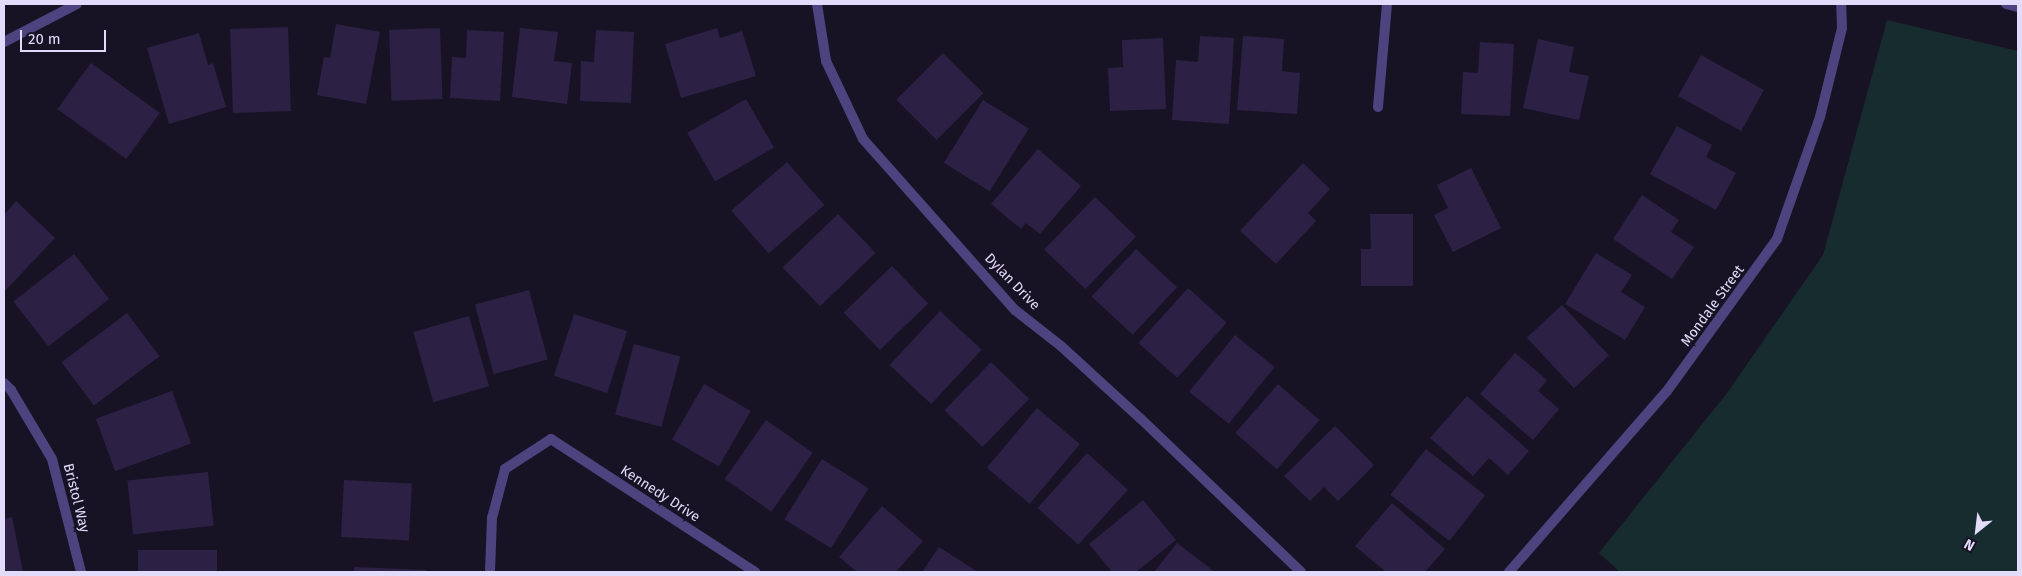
<!DOCTYPE html>
<html>
<head>
<meta charset="utf-8">
<style>
	body { margin:0 }
	#map { position:relative; width:2022px; height:576px; overflow:hidden; background:#181225; font-family:"Fira Sans",sans-serif }
	div>[style] { position:absolute }
	.green>* { inset:0; background:#162c2e }
	.building>* { inset:0; background:#2c2144; transform-origin:0 0 }
	.minor>* { height:10px; margin:-5px; padding:0 5px; transform-origin:5px; border-radius:5px; background:#4d437e }
	.tertiary>* { height:10px; margin:-5px; padding:0 5px; transform-origin:5px; border-radius:5px; background:#4d437e }
	span { translate:-50% -50%; white-space:nowrap; text-align:center; line-height:1.15; -webkit-text-stroke:5px #181225; paint-order:stroke }
	.street-label { font-size:14px; color:#e2dbfa }
	.frame { position:absolute; inset:0; border:5px solid #e2dbfa; pointer-events:none }
	.north { position:absolute; left:1952px; top:506px; width:50px; height:50px; -webkit-text-stroke:4px #181225; paint-order:stroke; rotate:209deg; font-size:14px; font-weight:700; line-height:20px; text-align:center; color:#e2dbfa }
	.north::after { content:''; display:block; margin:auto; width:18px; height:22px; background:#e2dbfa; clip-path:polygon(50% 0,100% 100%,50% 72%,0 100%) }
	.scale { position:absolute; left:20px; top:30px; width:86px; height:22px; box-sizing:border-box; border:2px solid #e2dbfa; border-top:0; padding-left:6px; font-size:15px; line-height:18px; white-space:nowrap; color:#e2dbfa; -webkit-text-stroke:4px #181225; paint-order:stroke }
</style>
</head>
<body>
<div id="map">
	<div class="green">
		<div style="clip-path:polygon(1887px 20px,2018px 51px,2018px 572px,1620px 572px,1599px 553px,1727px 393px,1823px 255px)"></div>
	</div>
	<div class="building">
		<div style="clip-path:polygon(336px 24px,380px 32px,366px 104px,317px 95px,324px 57px,330px 58px)"></div>
		<div style="left:288px;top:27px;width:84px;height:58px;rotate:88deg"></div>
		<div style="left:440px;top:28px;width:71px;height:51px;rotate:88deg"></div>
		<div style="clip-path:polygon(520px 28px,558px 32px,554px 61px,572px 63px,567px 104px,512px 97px)"></div>
		<div style="clip-path:polygon(717px 28px,720px 38px,742px 31px,756px 76px,681px 98px,665px 44px)"></div>
		<div style="clip-path:polygon(467px 30px,504px 32px,500px 101px,450px 98px,452px 57px,466px 58px)"></div>
		<div style="clip-path:polygon(596px 30px,634px 32px,631px 103px,580px 101px,581px 61px,594px 62px)"></div>
		<div style="clip-path:polygon(199px 33px,208px 65px,213px 63px,226px 107px,169px 124px,147px 48px)"></div>
		<div style="clip-path:polygon(1200px 36px,1234px 38px,1229px 124px,1172px 120px,1176px 60px,1198px 62px)"></div>
		<div style="clip-path:polygon(1243px 36px,1284px 39px,1282px 71px,1300px 73px,1297px 114px,1237px 110px)"></div>
		<div style="clip-path:polygon(1163px 38px,1166px 109px,1110px 111px,1108px 68px,1123px 67px,1122px 40px)"></div>
		<div style="clip-path:polygon(1538px 39px,1574px 47px,1569px 72px,1589px 76px,1579px 120px,1523px 108px)"></div>
		<div style="clip-path:polygon(1480px 42px,1514px 44px,1510px 116px,1461px 114px,1463px 72px,1478px 73px)"></div>
		<div style="left:943px;top:53px;width:57px;height:66px;rotate:45deg"></div>
		<div style="left:1701px;top:55px;width:72px;height:47px;rotate:29deg"></div>
		<div style="left:91px;top:63px;width:85px;height:57px;rotate:36deg"></div>
		<div style="left:746px;top:99px;width:56px;height:68px;rotate:60deg"></div>
		<div style="left:983px;top:100px;width:54px;height:74px;rotate:32deg"></div>
		<div style="clip-path:polygon(1677px 126px,1712px 145px,1706px 157px,1736px 173px,1716px 210px,1650px 174px)"></div>
		<div style="clip-path:polygon(1038px 149px,1081px 186px,1040px 234px,1026px 223px,1021px 229px,991px 204px)"></div>
		<div style="left:787px;top:162px;width:57px;height:74px;rotate:49deg"></div>
		<div style="clip-path:polygon(1303px 163px,1330px 189px,1308px 213px,1316px 221px,1276px 264px,1240px 231px)"></div>
		<div style="clip-path:polygon(1471px 168px,1501px 228px,1453px 252px,1434px 215px,1448px 208px,1437px 185px)"></div>
		<div style="clip-path:polygon(1642px 195px,1679px 220px,1671px 232px,1694px 247px,1672px 279px,1613px 239px)"></div>
		<div style="left:1095px;top:197px;width:57px;height:73px;rotate:44deg"></div>
		<div style="clip-path:polygon(16px 201px,55px 238px,4px 292px,4px 215px)"></div>
		<div style="left:838px;top:214px;width:54px;height:77px;rotate:46deg"></div>
		<div style="clip-path:polygon(1370px 214px,1413px 214px,1413px 286px,1361px 286px,1361px 249px,1371px 249px)"></div>
		<div style="left:1136px;top:249px;width:56px;height:65px;rotate:43deg"></div>
		<div style="clip-path:polygon(1596px 253px,1632px 275px,1621px 292px,1645px 307px,1625px 340px,1565px 304px)"></div>
		<div style="left:74px;top:254px;width:57px;height:77px;rotate:52deg"></div>
		<div style="left:892px;top:266px;width:52px;height:67px;rotate:46deg"></div>
		<div style="left:1188px;top:288px;width:52px;height:74px;rotate:42deg"></div>
		<div style="left:529px;top:290px;width:72px;height:56px;rotate:75deg"></div>
		<div style="left:1562px;top:305px;width:69px;height:48px;rotate:47deg"></div>
		<div style="left:940px;top:311px;width:57px;height:74px;rotate:43deg"></div>
		<div style="left:127px;top:313px;width:54px;height:82px;rotate:53deg"></div>
		<div style="left:574px;top:314px;width:56px;height:65px;rotate:18deg"></div>
		<div style="left:469px;top:316px;width:73px;height:58px;rotate:74deg"></div>
		<div style="left:1235px;top:335px;width:51px;height:73px;rotate:39deg"></div>
		<div style="left:634px;top:344px;width:48px;height:73px;rotate:15deg"></div>
		<div style="clip-path:polygon(1515px 353px,1547px 380px,1538px 391px,1559px 409px,1533px 440px,1480px 394px)"></div>
		<div style="left:991px;top:362px;width:53px;height:67px;rotate:44deg"></div>
		<div style="left:704px;top:384px;width:54px;height:64px;rotate:30deg"></div>
		<div style="left:1278px;top:384px;width:55px;height:65px;rotate:41deg"></div>
		<div style="left:172px;top:391px;width:56px;height:81px;rotate:70deg"></div>
		<div style="clip-path:polygon(1467px 396px,1529px 451px,1508px 475px,1489px 458px,1473px 476px,1430px 438px)"></div>
		<div style="left:1037px;top:408px;width:56px;height:78px;rotate:40deg"></div>
		<div style="left:766px;top:420px;width:57px;height:72px;rotate:35deg"></div>
		<div style="clip-path:polygon(1335px 426px,1374px 465px,1338px 501px,1324px 487px,1310px 501px,1284px 476px)"></div>
		<div style="left:1426px;top:449px;width:75px;height:58px;rotate:38deg"></div>
		<div style="left:1087px;top:453px;width:55px;height:74px;rotate:42deg"></div>
		<div style="left:822px;top:459px;width:55px;height:71px;rotate:32deg"></div>
		<div style="left:208px;top:472px;width:54px;height:81px;rotate:84deg"></div>
		<div style="left:344px;top:480px;width:68px;height:57px;rotate:3deg"></div>
		<div style="clip-path:polygon(1143px 500px,1176px 540px,1136px 572px,1112px 572px,1089px 544px)"></div>
		<div style="clip-path:polygon(1392px 503px,1445px 549px,1425px 572px,1386px 572px,1355px 546px)"></div>
		<div style="clip-path:polygon(882px 506px,923px 541px,896px 572px,857px 572px,839px 557px)"></div>
		<div style="clip-path:polygon(12px 517px,23px 572px,4px 572px,4px 519px)"></div>
		<div style="clip-path:polygon(1177px 543px,1215px 572px,1154px 572px)"></div>
		<div style="clip-path:polygon(939px 547px,978px 572px,922px 572px)"></div>
		<div style="left:217px;top:550px;width:22px;height:79px;rotate:90deg"></div>
		<div style="clip-path:polygon(354px 567px,426px 570px,426px 572px,354px 572px)"></div>
	</div>
	<div class="minor">
		<div style="left:817px;top:4px;width:58px;rotate:81deg"></div>
		<div style="left:826px;top:61px;width:86px;rotate:64.6deg"></div>
		<div style="left:863px;top:139px;width:229px;rotate:48.4deg"></div>
		<div style="left:1015px;top:310px;width:58px;rotate:38deg"></div>
		<div style="left:1061px;top:346px;width:108px;rotate:42.4deg"></div>
		<div style="left:1141px;top:419px;width:221px;rotate:43.7deg"></div>
		<div style="left:1378px;top:107px;width:103px;rotate:-85deg"></div>
		<div style="left:4px;top:383px;width:10px;rotate:45deg"></div>
		<div style="left:11px;top:390px;width:80px;rotate:59.3deg"></div>
		<div style="left:52px;top:459px;width:117px;rotate:75.6deg"></div>
		<div style="left:490px;top:572px;width:54px;rotate:-87.9deg"></div>
		<div style="left:492px;top:518px;width:51px;rotate:-75.1deg"></div>
		<div style="left:505px;top:469px;width:55px;rotate:-33.1deg"></div>
		<div style="left:551px;top:439px;width:244px;rotate:33.1deg"></div>
		<div style="left:1509px;top:572px;width:240px;rotate:-48.9deg"></div>
		<div style="left:1667px;top:391px;width:188px;rotate:-54.1deg"></div>
		<div style="left:1777px;top:239px;width:129px;rotate:-70.6deg"></div>
		<div style="left:1820px;top:117px;width:92px;rotate:-76.1deg"></div>
		<div style="left:1842px;top:28px;width:24px;rotate:-92deg"></div>
	</div>
	<div class="tertiary">
		<div style="left:2006px;top:4px;width:12px;rotate:14deg"></div>
		<div style="left:4px;top:42px;width:82px;rotate:-27.5deg"></div>
	</div>
	<div class="street-label">
		<span style="left:1012px;top:282px;rotate:46deg">Dylan Drive</span>
		<span style="left:1713px;top:306px;rotate:-54deg">Mondale Street</span>
		<span style="left:660px;top:494px;rotate:33deg">Kennedy Drive</span>
		<span style="left:76px;top:498px;rotate:76deg">Bristol Way</span>
	</div>
	<div class="frame"></div>
	<div class="north">N</div>
	<div class="scale">20 m</div>
</div>
</body>
</html>
